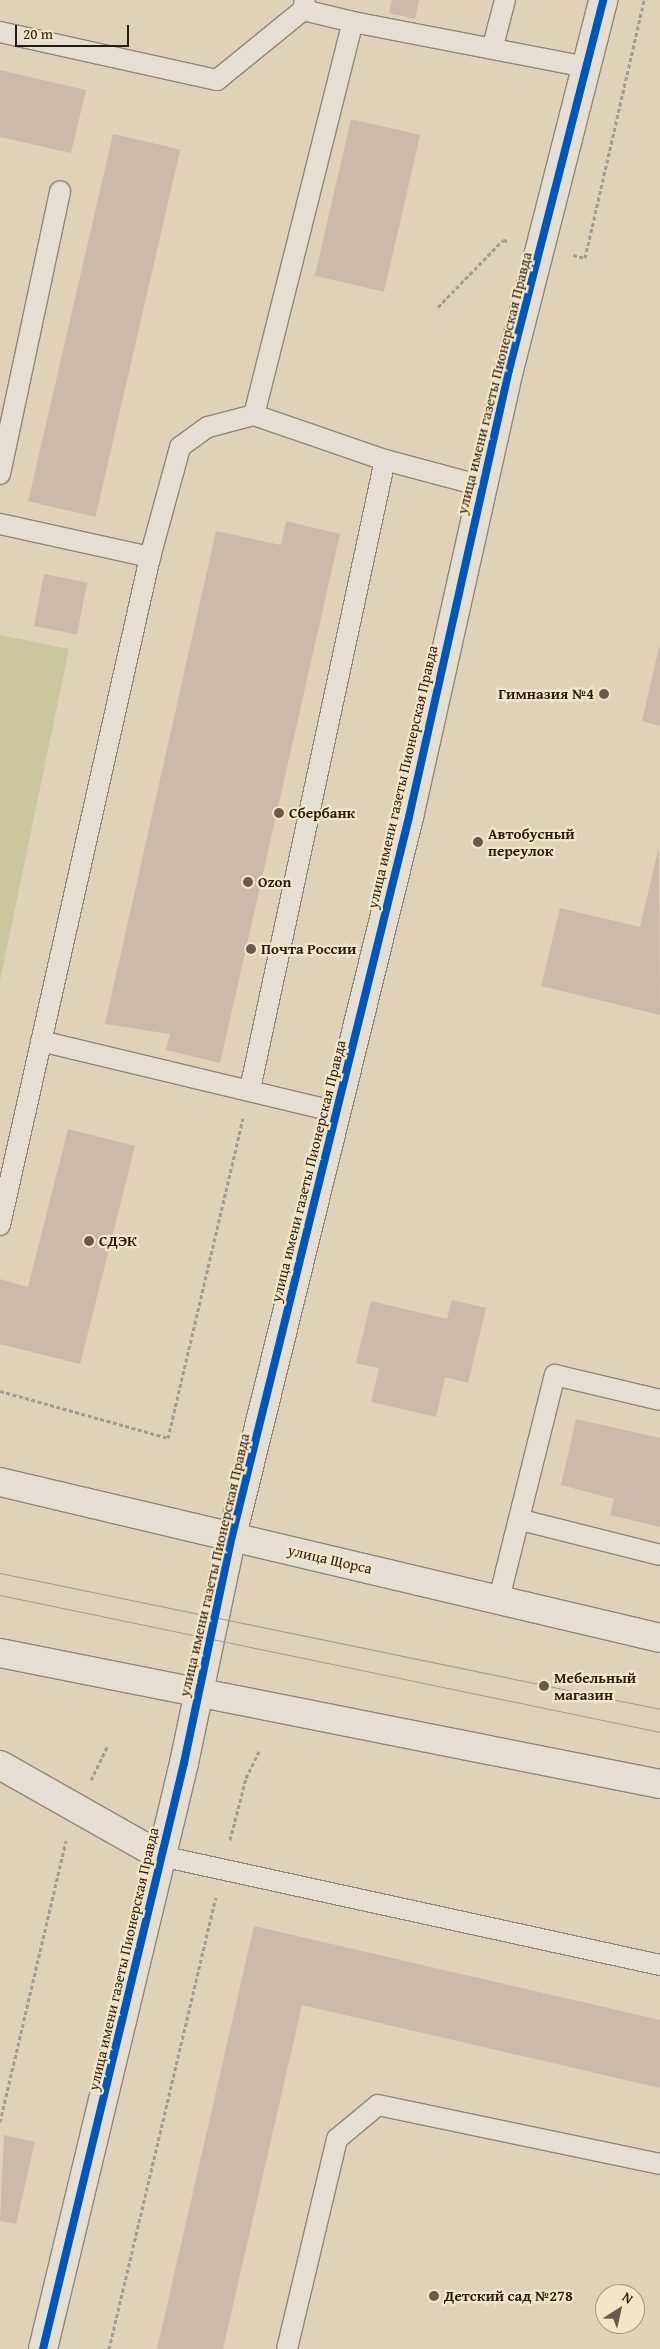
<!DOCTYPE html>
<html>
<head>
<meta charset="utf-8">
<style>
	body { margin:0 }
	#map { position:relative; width:660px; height:2349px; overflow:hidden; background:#dfd2b9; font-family:"Gentium Book Plus",serif }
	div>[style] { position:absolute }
	.green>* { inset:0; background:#cac79e }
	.building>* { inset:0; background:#ccb9aa; transform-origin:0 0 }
	.path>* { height:3px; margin-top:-1.5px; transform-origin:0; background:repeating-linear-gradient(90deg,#a19b91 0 4px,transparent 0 6.5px) }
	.roads { filter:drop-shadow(1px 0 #8f8678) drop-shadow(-1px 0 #8f8678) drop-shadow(0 1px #8f8678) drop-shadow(0 -1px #8f8678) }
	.service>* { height:20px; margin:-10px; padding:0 10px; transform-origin:10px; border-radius:10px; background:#e5ded2 }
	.minor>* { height:28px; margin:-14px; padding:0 14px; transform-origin:14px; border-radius:14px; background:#e5ded2 }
	.tertiary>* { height:28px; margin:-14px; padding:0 14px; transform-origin:14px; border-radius:14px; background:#e5ded2 }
	.secondary>* { height:28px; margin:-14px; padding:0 14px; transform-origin:14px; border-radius:14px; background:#e5ded2 }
	.tram>* { height:1px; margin:-0.5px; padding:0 0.5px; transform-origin:0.5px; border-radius:0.5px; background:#a19b91 }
	.cycleway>* { height:8px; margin:-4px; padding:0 4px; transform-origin:4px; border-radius:4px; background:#0057b8 }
	.dots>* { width:14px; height:14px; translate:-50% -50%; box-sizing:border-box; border:2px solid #f5e5c7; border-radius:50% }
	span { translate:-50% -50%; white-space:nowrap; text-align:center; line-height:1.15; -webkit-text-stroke:4.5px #f5e5c7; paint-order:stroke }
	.street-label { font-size:15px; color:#251b11 }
	.poi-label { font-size:15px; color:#251b11; font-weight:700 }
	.right { translate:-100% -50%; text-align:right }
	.left { translate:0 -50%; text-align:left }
	.north { position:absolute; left:595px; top:2284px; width:50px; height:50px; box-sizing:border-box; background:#f5e5c7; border:1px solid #a2947e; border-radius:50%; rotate:35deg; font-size:14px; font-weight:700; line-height:20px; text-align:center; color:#251b11 }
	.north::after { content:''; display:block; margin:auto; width:18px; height:22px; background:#665b4c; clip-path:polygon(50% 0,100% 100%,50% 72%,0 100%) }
	.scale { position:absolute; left:15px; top:25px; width:114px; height:22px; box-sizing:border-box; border:2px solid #251b11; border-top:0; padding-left:6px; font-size:15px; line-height:18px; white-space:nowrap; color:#251b11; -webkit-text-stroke:4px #f5e5c7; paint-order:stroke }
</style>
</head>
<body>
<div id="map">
	<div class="green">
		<div style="clip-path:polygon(0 635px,69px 649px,0 981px)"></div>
	</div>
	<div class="building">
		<div style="clip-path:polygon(392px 0,419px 0,415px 19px,389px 13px)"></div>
		<div style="clip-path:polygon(0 70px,86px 90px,71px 153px,0 137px)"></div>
		<div style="left:351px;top:119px;width:71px;height:161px;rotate:13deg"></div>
		<div style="left:113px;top:134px;width:69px;height:377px;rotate:13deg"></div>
		<div style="clip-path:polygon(286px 521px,340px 534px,220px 1063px,166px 1050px,170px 1034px,105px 1024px,216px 531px,281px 545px)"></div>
		<div style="left:44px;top:574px;width:44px;height:53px;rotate:11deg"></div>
		<div style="clip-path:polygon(659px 647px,660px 647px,660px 726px,642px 721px)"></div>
		<div style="clip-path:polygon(659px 846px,660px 1015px,541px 986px,560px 908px,640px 927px)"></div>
		<div style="clip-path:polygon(68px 1129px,135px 1146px,80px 1364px,0 1344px,0 1279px,28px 1287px)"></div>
		<div style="clip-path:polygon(452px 1300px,486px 1308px,468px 1383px,445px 1377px,436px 1417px,371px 1402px,379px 1368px,356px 1363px,371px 1301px,447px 1319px)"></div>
		<div style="clip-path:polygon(576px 1419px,660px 1438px,660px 1527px,610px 1515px,614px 1499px,561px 1485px)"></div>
		<div style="clip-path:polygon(254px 1926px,660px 2020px,660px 2088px,302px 2005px,223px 2349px,157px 2349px)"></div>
		<div style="clip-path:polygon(4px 2135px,35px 2142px,16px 2224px,0 2221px)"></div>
	</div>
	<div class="path">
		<div style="left:573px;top:255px;width:12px;rotate:14deg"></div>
		<div style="left:585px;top:258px;width:265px;rotate:-77.1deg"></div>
		<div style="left:438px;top:307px;width:93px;rotate:-45.9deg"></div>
		<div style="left:503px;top:240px;width:5px;rotate:11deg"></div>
		<div style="left:0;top:1391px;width:174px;rotate:15.6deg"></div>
		<div style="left:168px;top:1438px;width:328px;rotate:-76.8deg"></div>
		<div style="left:91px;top:1780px;width:37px;rotate:-64deg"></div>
		<div style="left:230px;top:1840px;width:64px;rotate:-75.5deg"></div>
		<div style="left:246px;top:1778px;width:30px;rotate:-64deg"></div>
		<div style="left:0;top:2122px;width:289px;rotate:-76.8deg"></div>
		<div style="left:109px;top:2349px;width:464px;rotate:-76.7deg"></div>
	</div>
	<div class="roads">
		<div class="service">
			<div style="left:353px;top:22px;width:237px;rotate:10.9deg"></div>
			<div style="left:0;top:32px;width:222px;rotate:12.5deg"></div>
			<div style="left:217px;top:80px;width:111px;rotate:-39.1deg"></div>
			<div style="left:303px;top:10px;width:10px;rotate:-79deg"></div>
			<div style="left:493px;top:46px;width:48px;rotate:-75.4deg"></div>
			<div style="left:254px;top:415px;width:405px;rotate:-75.9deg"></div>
			<div style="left:353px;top:22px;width:51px;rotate:-166.5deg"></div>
			<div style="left:0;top:474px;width:289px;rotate:-78deg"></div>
			<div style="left:0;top:524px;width:154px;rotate:12.4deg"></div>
			<div style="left:41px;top:1041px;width:303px;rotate:13.5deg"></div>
			<div style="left:250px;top:1089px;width:643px;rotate:-77.89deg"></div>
			<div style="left:0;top:1225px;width:685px;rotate:-77.34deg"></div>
			<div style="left:150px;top:557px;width:114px;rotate:-74.7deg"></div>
			<div style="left:180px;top:447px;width:34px;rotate:-36deg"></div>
			<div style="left:208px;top:427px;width:48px;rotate:-14.6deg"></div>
			<div style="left:254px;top:415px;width:139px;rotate:19deg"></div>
			<div style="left:385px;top:460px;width:100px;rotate:15deg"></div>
			<div style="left:521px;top:1520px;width:143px;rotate:14.1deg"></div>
			<div style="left:499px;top:1599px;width:231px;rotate:-76deg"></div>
			<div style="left:555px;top:1375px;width:108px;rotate:13.4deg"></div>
			<div style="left:161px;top:1856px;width:511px;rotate:12.32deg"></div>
			<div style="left:287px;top:2349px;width:216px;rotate:-76.6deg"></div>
			<div style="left:337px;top:2139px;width:53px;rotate:-39.7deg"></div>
			<div style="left:378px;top:2105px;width:288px;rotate:11.8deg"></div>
		</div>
		<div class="minor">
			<div style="left:0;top:1765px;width:185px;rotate:29.5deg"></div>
		</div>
		<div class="tertiary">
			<div style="left:43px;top:2349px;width:603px;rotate:-76.47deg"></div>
			<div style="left:184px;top:1763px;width:232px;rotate:-78.1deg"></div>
			<div style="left:232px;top:1536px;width:740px;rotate:-76.17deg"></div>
			<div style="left:409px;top:817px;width:458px;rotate:-77.4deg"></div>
			<div style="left:509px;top:370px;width:382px;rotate:-75.7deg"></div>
		</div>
		<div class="secondary">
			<div style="left:0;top:1482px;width:678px;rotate:13.3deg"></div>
			<div style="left:0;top:1653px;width:673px;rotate:11.23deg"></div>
		</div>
	</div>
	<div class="tram">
		<div style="left:0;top:1573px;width:674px;rotate:11.64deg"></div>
		<div style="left:0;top:1595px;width:674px;rotate:11.73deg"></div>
	</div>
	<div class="cycleway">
		<div style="left:43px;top:2349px;width:603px;rotate:-76.47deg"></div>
		<div style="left:184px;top:1763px;width:232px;rotate:-78.1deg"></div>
		<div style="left:232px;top:1536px;width:740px;rotate:-76.17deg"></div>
		<div style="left:409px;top:817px;width:458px;rotate:-77.4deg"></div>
		<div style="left:509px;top:370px;width:382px;rotate:-75.7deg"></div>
	</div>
	<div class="dots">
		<div style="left:604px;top:694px;background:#665b4c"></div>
		<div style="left:279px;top:813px;background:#665b4c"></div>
		<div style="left:478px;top:842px;background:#665b4c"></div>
		<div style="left:248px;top:882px;background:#665b4c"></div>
		<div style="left:251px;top:949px;background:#665b4c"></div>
		<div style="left:89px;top:1241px;background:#665b4c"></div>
		<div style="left:544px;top:1686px;background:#665b4c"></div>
		<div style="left:434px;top:2296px;background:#665b4c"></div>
	</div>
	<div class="street-label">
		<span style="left:494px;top:383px;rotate:-76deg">улица имени газеты Пионерская Правда</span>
		<span style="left:402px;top:777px;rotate:-77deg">улица имени газеты Пионерская Правда</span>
		<span style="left:308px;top:1171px;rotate:-76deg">улица имени газеты Пионерская Правда</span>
		<span style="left:330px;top:1559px;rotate:13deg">улица Щорса</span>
		<span style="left:214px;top:1565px;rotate:-77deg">улица имени газеты Пионерская Правда</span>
		<span style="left:123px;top:1959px;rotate:-77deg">улица имени газеты Пионерская Правда</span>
	</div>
	<div class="poi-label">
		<span class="right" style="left:594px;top:694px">Гимназия №4</span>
		<span class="left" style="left:289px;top:813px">Сбербанк</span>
		<span class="left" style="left:488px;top:842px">Автобусный<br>переулок</span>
		<span class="left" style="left:258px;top:882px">Ozon</span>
		<span class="left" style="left:261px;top:949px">Почта России</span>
		<span class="left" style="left:99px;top:1241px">СДЭК</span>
		<span class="left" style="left:554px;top:1686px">Мебельный<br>магазин</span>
		<span class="left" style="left:444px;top:2296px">Детский сад №278</span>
	</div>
	<div class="north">N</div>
	<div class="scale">20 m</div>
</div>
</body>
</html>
